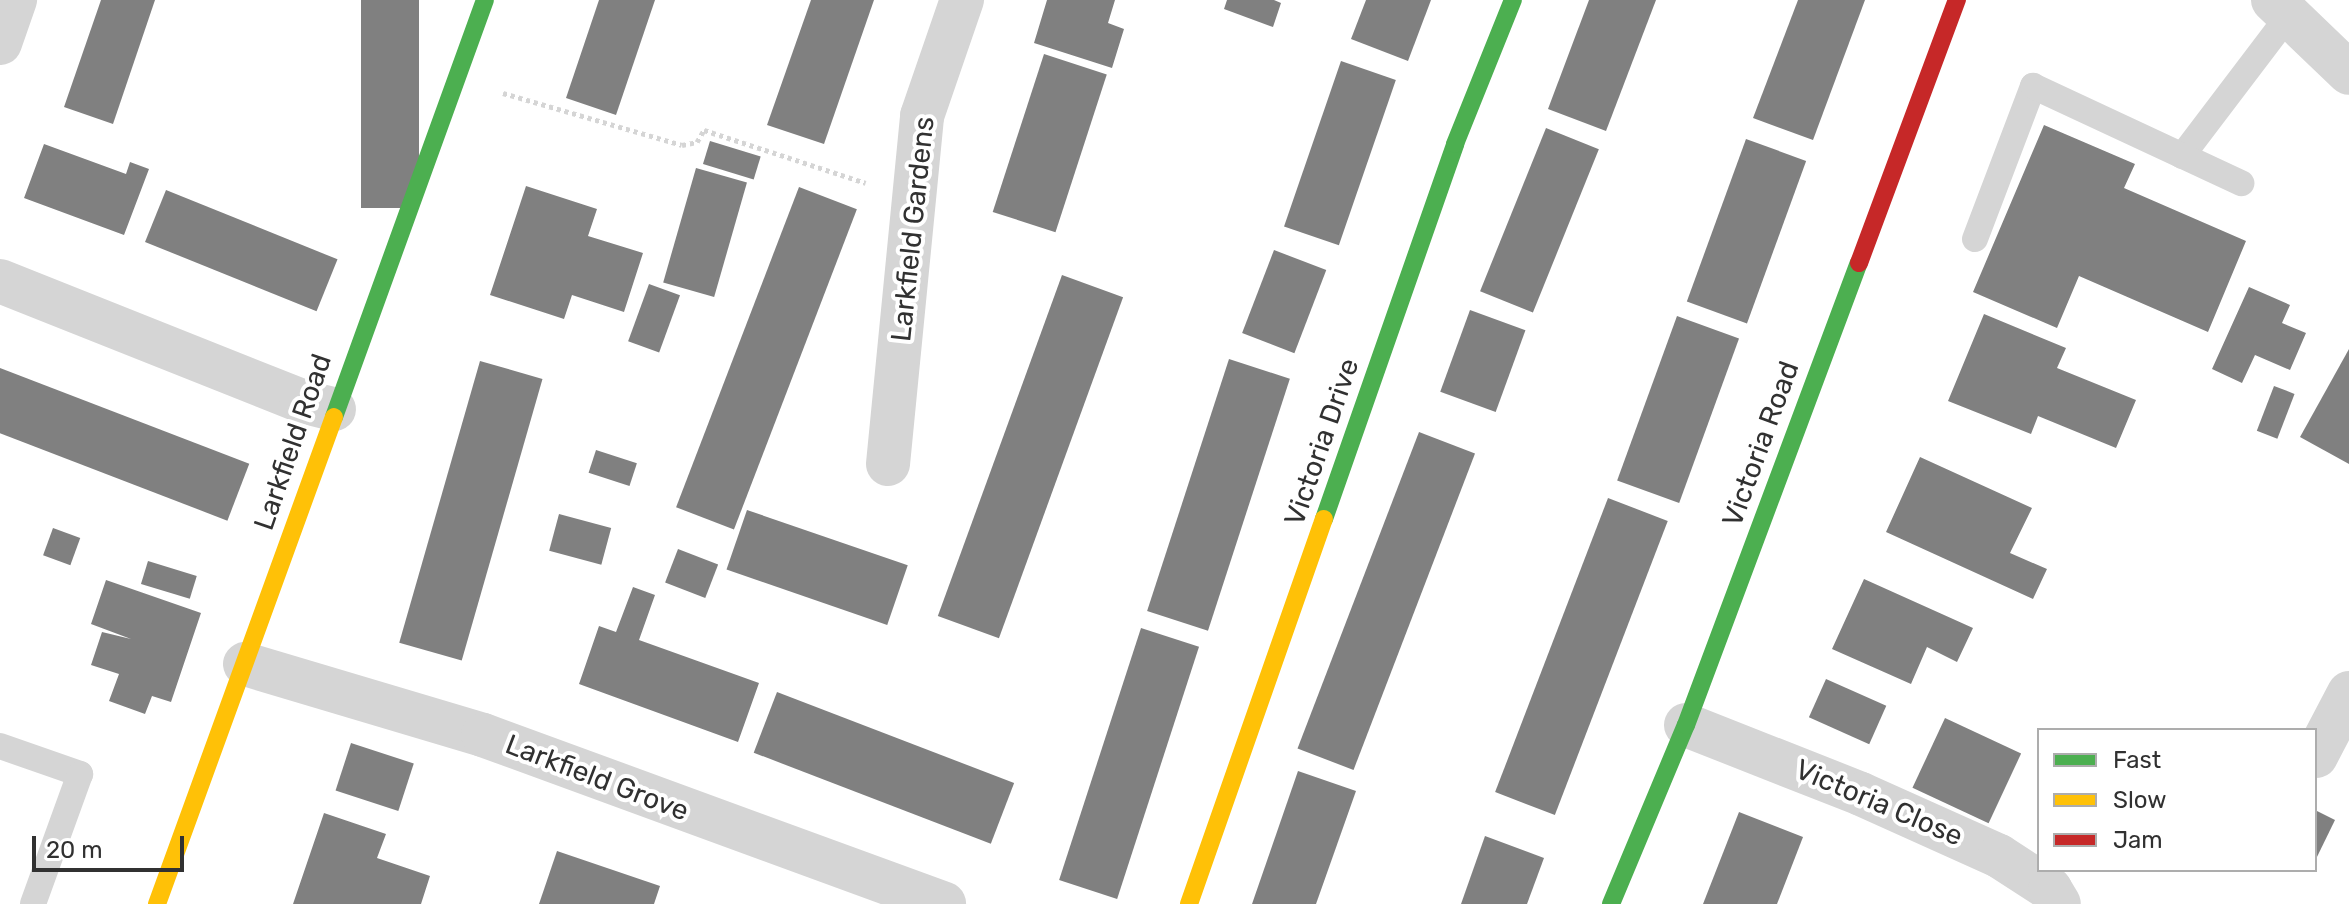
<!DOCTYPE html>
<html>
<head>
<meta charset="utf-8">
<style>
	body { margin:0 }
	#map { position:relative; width:2349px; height:904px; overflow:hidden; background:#fff; font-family:Rubik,sans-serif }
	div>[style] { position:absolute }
	.building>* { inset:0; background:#808080; transform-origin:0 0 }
	.path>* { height:5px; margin-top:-2.5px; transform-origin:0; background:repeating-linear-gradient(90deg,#d5d5d5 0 4px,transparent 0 8px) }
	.lane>* { height:26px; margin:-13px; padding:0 13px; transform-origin:13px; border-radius:13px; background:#d5d5d5 }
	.street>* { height:44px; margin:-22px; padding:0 22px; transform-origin:22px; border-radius:22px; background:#d5d5d5 }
	.fast>* { height:18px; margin:-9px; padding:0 9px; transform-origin:9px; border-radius:9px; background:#4caf50 }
	.slow>* { height:18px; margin:-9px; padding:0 9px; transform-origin:9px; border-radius:9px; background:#ffc107 }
	.jam>* { height:18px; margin:-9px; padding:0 9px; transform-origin:9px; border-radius:9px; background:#c62828 }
	span { translate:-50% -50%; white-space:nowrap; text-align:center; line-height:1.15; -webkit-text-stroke:8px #fff; paint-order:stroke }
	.street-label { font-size:28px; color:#313131 }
	.legend { position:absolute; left:2037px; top:728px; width:280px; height:144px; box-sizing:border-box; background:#fff; border:2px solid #adadad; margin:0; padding:10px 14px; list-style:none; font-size:24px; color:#313131 }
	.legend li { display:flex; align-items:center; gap:16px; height:40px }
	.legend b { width:40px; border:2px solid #adadad }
	.scale { position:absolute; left:32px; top:836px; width:152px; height:36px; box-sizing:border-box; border:4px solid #313131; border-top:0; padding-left:10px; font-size:24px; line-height:28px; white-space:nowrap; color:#313131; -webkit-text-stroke:6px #fff; paint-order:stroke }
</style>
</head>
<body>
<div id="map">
	<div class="building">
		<div style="clip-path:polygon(101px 0,155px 0,113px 124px,64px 107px)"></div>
		<div style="left:361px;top:0;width:58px;height:208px"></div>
		<div style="clip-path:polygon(599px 0,655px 0,616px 115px,566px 98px)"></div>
		<div style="clip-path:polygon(811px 0,874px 0,824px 144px,767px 125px)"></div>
		<div style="clip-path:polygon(1047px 0,1115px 0,1108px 23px,1124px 29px,1112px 68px,1034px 43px)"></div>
		<div style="clip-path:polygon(1227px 0,1274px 0,1281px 3px,1273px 27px,1224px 9px)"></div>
		<div style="clip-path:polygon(1366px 0,1431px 0,1408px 61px,1351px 39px)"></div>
		<div style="clip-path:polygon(1589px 0,1656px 0,1606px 131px,1548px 109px)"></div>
		<div style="clip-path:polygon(1798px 0,1865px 0,1813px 140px,1753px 118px)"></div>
		<div style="left:1044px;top:54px;width:66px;height:166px;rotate:18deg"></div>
		<div style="left:1341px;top:61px;width:58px;height:175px;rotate:19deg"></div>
		<div style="clip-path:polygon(2044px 125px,2135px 164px,2124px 188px,2246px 241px,2208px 332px,2079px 276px,2057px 328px,1973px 292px)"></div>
		<div style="left:1546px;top:128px;width:57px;height:176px;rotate:22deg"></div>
		<div style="left:1746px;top:139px;width:64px;height:173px;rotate:20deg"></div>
		<div style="left:710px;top:141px;width:53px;height:24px;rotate:17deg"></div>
		<div style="clip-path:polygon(44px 144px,126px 174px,130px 162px,149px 169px,124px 235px,24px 198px)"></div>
		<div style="left:696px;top:168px;width:53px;height:119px;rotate:16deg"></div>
		<div style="clip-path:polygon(526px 186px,597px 209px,588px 236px,643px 253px,624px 312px,572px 295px,564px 319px,490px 295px)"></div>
		<div style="left:799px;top:187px;width:62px;height:343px;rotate:21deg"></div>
		<div style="left:166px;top:190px;width:185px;height:56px;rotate:22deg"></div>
		<div style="left:1274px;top:250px;width:56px;height:89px;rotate:21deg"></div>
		<div style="left:1062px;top:275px;width:65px;height:363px;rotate:20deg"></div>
		<div style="left:649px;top:284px;width:33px;height:61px;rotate:20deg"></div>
		<div style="clip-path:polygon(2249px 287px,2290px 305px,2282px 323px,2306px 333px,2290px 370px,2255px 355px,2242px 383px,2212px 369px)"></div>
		<div style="left:1470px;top:310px;width:59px;height:87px;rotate:20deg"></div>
		<div style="clip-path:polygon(1984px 314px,2066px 348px,2057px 368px,2136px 400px,2116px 448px,2038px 416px,2031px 434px,1948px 401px)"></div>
		<div style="left:1677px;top:316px;width:66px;height:175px;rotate:20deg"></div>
		<div style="clip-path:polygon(2349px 349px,2349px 464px,2300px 437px)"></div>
		<div style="left:1229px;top:359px;width:64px;height:265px;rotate:18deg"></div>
		<div style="left:480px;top:361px;width:65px;height:293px;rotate:16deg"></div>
		<div style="left:0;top:368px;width:267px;height:61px;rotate:21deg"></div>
		<div style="left:2274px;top:386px;width:22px;height:48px;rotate:21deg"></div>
		<div style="left:1419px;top:432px;width:60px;height:339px;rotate:21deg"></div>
		<div style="left:596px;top:450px;width:43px;height:24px;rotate:18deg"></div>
		<div style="clip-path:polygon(1920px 457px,2032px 508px,2010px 553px,2047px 569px,2033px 599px,1886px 532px)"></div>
		<div style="left:1608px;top:498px;width:64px;height:315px;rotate:21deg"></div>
		<div style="left:747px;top:510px;width:170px;height:63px;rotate:19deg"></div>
		<div style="left:559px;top:514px;width:54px;height:38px;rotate:15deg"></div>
		<div style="left:53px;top:528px;width:29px;height:29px;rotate:20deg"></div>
		<div style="left:678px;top:549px;width:43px;height:36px;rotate:21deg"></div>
		<div style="left:148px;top:561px;width:51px;height:24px;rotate:17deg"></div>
		<div style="clip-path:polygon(1864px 579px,1973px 628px,1957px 662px,1927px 647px,1911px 684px,1832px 649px)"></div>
		<div style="clip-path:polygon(106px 580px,201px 613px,171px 702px,152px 696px,145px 714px,109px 701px,119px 674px,91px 665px,102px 632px,131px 639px,91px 624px)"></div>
		<div style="clip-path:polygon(633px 587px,655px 595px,639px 640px,759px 683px,738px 742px,579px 684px,599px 626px,616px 632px)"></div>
		<div style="left:1141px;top:628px;width:61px;height:265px;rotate:18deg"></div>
		<div style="left:1826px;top:679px;width:66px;height:42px;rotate:24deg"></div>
		<div style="left:777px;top:692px;width:254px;height:65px;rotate:21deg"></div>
		<div style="left:1945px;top:718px;width:84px;height:77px;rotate:25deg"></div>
		<div style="left:351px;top:743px;width:66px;height:50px;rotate:18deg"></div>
		<div style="clip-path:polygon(1298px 771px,1356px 791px,1316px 904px,1252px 904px)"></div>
		<div style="clip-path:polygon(2315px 810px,2335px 820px,2315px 861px)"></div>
		<div style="clip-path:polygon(1739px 812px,1803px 837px,1777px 904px,1703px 904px)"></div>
		<div style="clip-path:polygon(324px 813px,386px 834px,377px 858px,430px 876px,421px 904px,293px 904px)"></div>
		<div style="clip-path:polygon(1485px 836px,1544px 858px,1527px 904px,1461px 904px)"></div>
		<div style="clip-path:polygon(557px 851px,660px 886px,654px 904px,539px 904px)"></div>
	</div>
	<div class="path">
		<div style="left:503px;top:93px;width:186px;rotate:16.2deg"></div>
		<div style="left:682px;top:145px;width:15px;rotate:-11deg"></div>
		<div style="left:697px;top:142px;width:14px;rotate:-60deg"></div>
		<div style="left:704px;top:130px;width:170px;rotate:18.1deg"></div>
	</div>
	<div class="lane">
		<div style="left:2182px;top:156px;width:177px;rotate:-52.8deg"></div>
		<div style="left:1975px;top:239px;width:164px;rotate:-69.2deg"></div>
		<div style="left:2033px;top:86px;width:230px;rotate:25deg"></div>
		<div style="left:0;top:746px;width:85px;rotate:19.3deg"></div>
		<div style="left:80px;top:774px;width:138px;rotate:109.9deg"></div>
	</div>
	<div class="street">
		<div style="left:2273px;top:0;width:105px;rotate:43.8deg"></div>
		<div style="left:0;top:43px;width:46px;rotate:-70.8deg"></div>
		<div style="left:0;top:281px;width:324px;rotate:21.7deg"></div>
		<div style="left:301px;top:401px;width:34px;rotate:14deg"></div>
		<div style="left:888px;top:464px;width:350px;rotate:-84.4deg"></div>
		<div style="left:922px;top:116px;width:123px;rotate:-71deg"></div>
		<div style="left:245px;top:664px;width:248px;rotate:16.6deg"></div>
		<div style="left:483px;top:735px;width:491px;rotate:20.1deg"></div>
		<div style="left:1686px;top:725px;width:188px;rotate:21.5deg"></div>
		<div style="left:1861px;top:794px;width:151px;rotate:24.2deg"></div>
		<div style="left:1999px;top:856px;width:61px;rotate:32.9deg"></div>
		<div style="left:2050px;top:889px;width:17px;rotate:59deg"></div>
		<div style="left:2316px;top:756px;width:71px;rotate:-62.4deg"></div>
	</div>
	<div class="fast">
		<div style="left:334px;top:417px;width:443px;rotate:-70.1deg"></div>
		<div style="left:1324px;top:519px;width:397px;rotate:-70.7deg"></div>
		<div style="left:1455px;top:144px;width:155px;rotate:-68.1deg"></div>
		<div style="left:1611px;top:904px;width:194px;rotate:-67.3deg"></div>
		<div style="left:1686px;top:725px;width:493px;rotate:-69.5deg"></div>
	</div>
	<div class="slow">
		<div style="left:157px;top:904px;width:518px;rotate:-70.03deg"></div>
		<div style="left:1189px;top:904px;width:408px;rotate:-70.7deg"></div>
	</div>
	<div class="jam">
		<div style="left:1859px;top:263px;width:281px;rotate:-69.6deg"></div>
	</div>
	<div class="street-label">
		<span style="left:913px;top:229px;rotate:-84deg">Larkfield Gardens</span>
		<span style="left:293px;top:442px;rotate:-71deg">Larkfield Road</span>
		<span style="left:1322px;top:442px;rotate:-71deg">Victoria Drive</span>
		<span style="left:1761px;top:444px;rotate:-70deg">Victoria Road</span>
		<span style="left:597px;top:778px;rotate:21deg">Larkfield Grove</span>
		<span style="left:1879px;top:803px;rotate:23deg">Victoria Close</span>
	</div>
	<ul class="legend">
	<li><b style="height:10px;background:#4caf50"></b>Fast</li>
	<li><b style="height:10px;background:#ffc107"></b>Slow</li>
	<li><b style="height:10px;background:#c62828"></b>Jam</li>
	</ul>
	<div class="scale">20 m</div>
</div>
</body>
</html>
